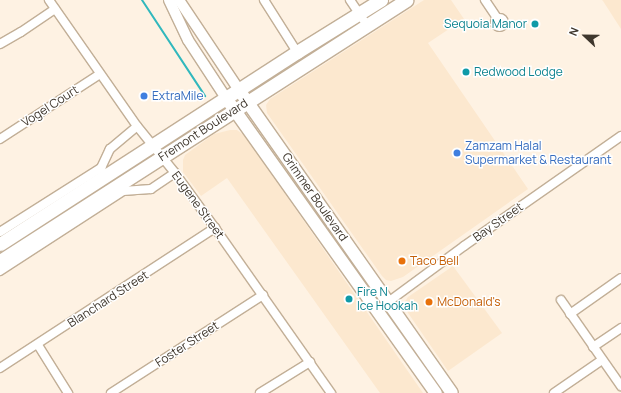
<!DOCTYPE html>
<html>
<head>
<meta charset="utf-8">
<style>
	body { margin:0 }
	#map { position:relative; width:621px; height:393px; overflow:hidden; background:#fef2e3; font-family:Manrope,sans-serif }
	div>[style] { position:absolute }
	.built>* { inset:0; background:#fce8cf }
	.stream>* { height:2px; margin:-1px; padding:0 1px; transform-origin:1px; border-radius:1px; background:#31b8bd }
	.roads { filter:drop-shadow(1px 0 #c2af97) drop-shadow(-1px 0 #c2af97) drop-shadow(0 1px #c2af97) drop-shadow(0 -1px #c2af97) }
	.minor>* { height:8px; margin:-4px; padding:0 4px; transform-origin:4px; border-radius:4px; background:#fff }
	.minor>.ring { margin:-4px; padding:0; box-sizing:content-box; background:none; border:8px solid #fff; border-radius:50% }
	.tertiary>* { height:10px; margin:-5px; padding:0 5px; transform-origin:5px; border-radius:5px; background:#fff }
	.secondary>* { height:12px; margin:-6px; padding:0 6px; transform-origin:6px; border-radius:6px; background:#fff }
	.primary>* { height:13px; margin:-6.5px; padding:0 6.5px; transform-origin:6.5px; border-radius:6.5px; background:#fff }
	.dots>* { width:11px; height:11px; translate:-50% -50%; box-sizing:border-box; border:2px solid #fff; border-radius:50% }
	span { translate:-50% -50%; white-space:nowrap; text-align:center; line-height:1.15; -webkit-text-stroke:3px #fff; paint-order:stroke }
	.culture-label { font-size:12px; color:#0d838f }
	.right { translate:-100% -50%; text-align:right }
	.left { translate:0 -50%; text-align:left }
	.shop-label { font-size:12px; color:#366cbe }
	.street-label { font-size:12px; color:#3f372d }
	.food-label { font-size:12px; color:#c56008 }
	.north { position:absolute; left:565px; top:16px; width:40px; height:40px; -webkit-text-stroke:3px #fff; paint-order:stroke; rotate:292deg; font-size:11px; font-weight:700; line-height:16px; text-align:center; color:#3f372d }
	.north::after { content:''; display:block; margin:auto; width:14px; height:18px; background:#3f372d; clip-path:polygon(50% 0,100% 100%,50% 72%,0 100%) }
</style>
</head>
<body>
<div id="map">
	<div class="built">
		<div style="clip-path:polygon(424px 0,451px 0,464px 19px,428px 43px,528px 189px,403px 277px,391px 281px,386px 280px,382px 276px,267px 113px,266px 105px,270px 99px)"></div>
		<div style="clip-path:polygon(602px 0,621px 0,621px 29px,603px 1px)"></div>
		<div style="clip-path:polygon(230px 130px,237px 130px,245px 136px,423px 393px,380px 393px,227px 178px,201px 196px,183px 172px,183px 160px,185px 155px,214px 134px)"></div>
		<div style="clip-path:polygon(453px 266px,502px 333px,448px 371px,406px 310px,404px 303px,408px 297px)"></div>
	</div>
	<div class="stream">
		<div style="left:142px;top:0;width:115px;rotate:56.7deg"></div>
	</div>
	<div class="roads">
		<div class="minor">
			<div style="left:49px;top:0;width:154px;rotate:55.1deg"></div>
			<div style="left:137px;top:126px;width:60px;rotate:51deg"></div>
			<div style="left:175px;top:173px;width:68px;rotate:54deg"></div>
			<div style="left:215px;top:228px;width:202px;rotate:54.9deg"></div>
			<div style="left:264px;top:0;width:62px;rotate:57.6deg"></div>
			<div style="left:350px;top:0;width:30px;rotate:56deg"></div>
			<div style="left:485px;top:0;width:22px;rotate:56deg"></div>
			<div class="ring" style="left:494.5px;top:17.5px;width:1px;height:1px"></div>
			<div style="left:0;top:44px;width:24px;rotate:-30deg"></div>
			<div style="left:21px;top:32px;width:41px;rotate:-34.1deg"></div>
			<div style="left:0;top:139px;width:119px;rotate:-33deg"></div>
			<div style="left:0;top:232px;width:120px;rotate:-32.4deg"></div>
			<div style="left:101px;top:168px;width:21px;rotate:-65deg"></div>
			<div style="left:110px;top:149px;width:35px;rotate:-40deg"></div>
			<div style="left:0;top:271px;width:147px;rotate:-33deg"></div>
			<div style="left:123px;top:191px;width:28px;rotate:-4deg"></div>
			<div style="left:151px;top:189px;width:29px;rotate:-34deg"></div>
			<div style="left:561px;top:300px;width:105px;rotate:55.1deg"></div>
			<div style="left:384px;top:305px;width:99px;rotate:-36.4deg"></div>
			<div style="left:464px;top:246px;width:192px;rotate:-35deg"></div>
			<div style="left:570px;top:314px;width:62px;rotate:-35.2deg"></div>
			<div style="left:38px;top:345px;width:57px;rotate:58deg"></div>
			<div style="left:593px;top:347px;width:34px;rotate:-34deg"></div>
			<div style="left:0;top:368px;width:257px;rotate:-33.1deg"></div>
			<div style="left:111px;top:393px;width:181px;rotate:-32.8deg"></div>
			<div style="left:260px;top:393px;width:59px;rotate:-31.8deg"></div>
			<div style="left:554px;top:393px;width:58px;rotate:-34.5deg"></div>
		</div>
		<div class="tertiary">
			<div style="left:169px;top:0;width:44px;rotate:64.6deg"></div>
			<div style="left:188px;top:40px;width:69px;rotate:56.8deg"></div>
			<div style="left:179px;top:0;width:108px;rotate:56.3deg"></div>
		</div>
		<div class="secondary">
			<div style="left:239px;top:90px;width:370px;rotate:54.9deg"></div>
			<div style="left:226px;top:98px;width:362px;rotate:54.6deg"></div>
		</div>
		<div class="primary">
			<div style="left:0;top:244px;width:354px;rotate:-32.9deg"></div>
			<div style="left:297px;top:52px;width:99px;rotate:-31.8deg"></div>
			<div style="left:0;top:261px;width:483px;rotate:-32.7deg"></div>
		</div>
	</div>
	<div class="dots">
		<div style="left:535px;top:24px;background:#0f9aa8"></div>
		<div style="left:466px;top:72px;background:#0f9aa8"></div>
		<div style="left:144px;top:96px;background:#3f7fe0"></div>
		<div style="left:457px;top:153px;background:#3f7fe0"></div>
		<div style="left:402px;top:261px;background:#e8710a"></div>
		<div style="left:349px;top:299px;background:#0f9aa8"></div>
		<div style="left:429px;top:302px;background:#e8710a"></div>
	</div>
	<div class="culture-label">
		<span class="right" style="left:527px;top:24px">Sequoia Manor</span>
		<span class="left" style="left:474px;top:72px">Redwood Lodge</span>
		<span class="left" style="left:357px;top:299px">Fire N<br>Ice Hookah</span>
	</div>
	<div class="shop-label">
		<span class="left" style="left:152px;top:96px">ExtraMile</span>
		<span class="left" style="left:465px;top:153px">Zamzam Halal<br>Supermarket &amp; Restaurant</span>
	</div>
	<div class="street-label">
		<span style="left:50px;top:106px;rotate:-33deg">Vogel Court</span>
		<span style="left:203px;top:130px;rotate:-33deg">Fremont Boulevard</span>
		<span style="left:315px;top:197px;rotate:55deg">Grimmer Boulevard</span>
		<span style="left:198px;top:205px;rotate:54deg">Eugene Street</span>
		<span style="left:498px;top:222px;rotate:-35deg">Bay Street</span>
		<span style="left:108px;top:299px;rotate:-33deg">Blanchard Street</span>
		<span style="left:187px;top:344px;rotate:-33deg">Foster Street</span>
	</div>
	<div class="food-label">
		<span class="left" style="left:410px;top:261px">Taco Bell</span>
		<span class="left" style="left:437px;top:302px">McDonald's</span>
	</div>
	<div class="north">N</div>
</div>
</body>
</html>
